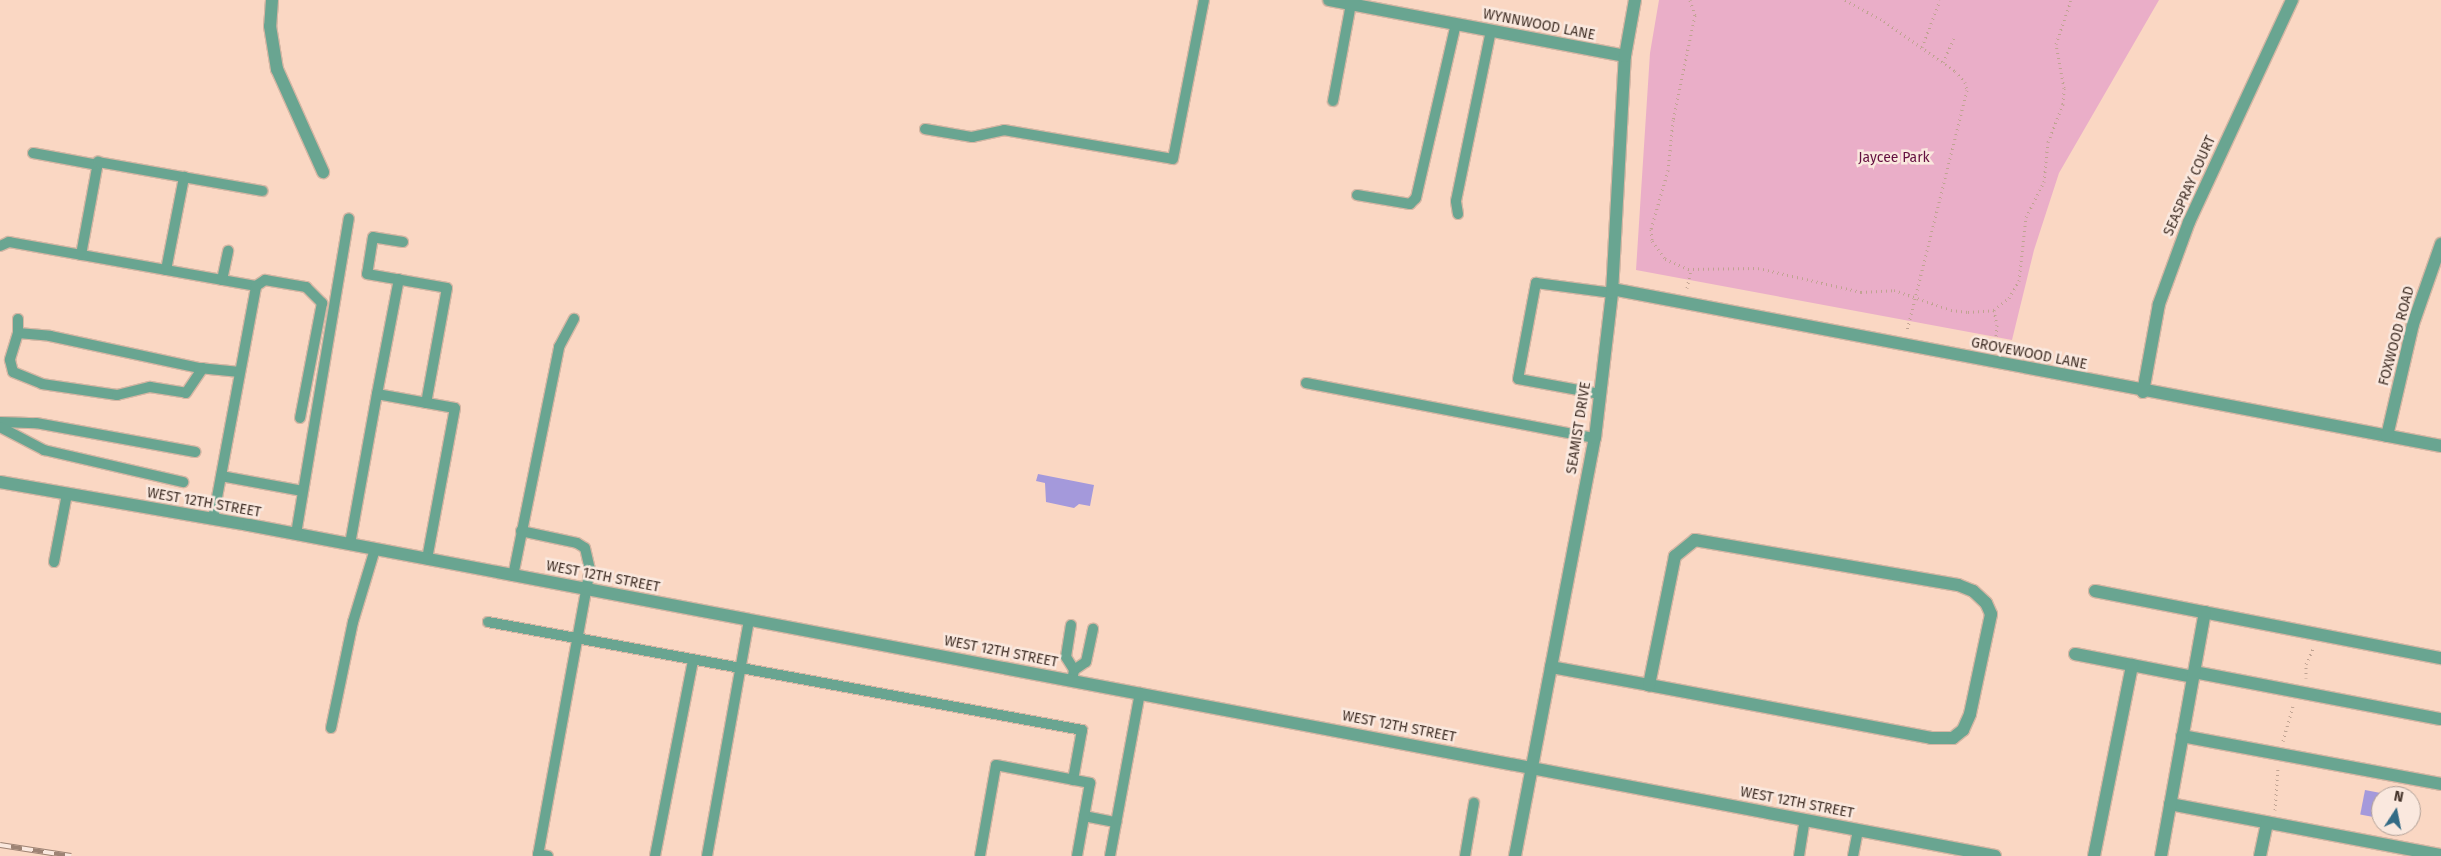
<!DOCTYPE html>
<html>
<head>
<meta charset="utf-8">
<style>
	body { margin:0 }
	#map { position:relative; width:2441px; height:856px; overflow:hidden; background:#fad7c3; font-family:"Fira Sans",sans-serif }
	div>[style] { position:absolute }
	.green>* { inset:0; background:#eaaec8 }
	.water>* { inset:0; background:#a499db; transform-origin:0 0 }
	.path>* { height:3px; margin-top:-1.5px; transform-origin:0; background:repeating-linear-gradient(90deg,#c0a392 0 1px,transparent 0 5px) }
	.roads { filter:drop-shadow(1px 0 #d5b6a4) drop-shadow(-1px 0 #d5b6a4) drop-shadow(0 1px #d5b6a4) drop-shadow(0 -1px #d5b6a4) }
	.service>* { height:10px; margin:-5px; padding:0 5px; transform-origin:5px; border-radius:5px; background:#69a591 }
	.minor>* { height:12px; margin:-6px; padding:0 6px; transform-origin:6px; border-radius:6px; background:#69a591 }
	.tertiary>* { height:12px; margin:-6px; padding:0 6px; transform-origin:6px; border-radius:6px; background:#69a591 }
	.rail>* { height:5.5px; margin-top:-2.75px; transform-origin:0; background:repeating-linear-gradient(90deg,#fae8de 0 11px,#9d8374 0 22px); box-sizing:border-box; border-block:1px solid #9d8374 }
	span { translate:-50% -50%; white-space:nowrap; text-align:center; line-height:1.15; -webkit-text-stroke:5px #fae8de; paint-order:stroke }
	.street-label { font-size:14px; color:#423128 }
	.park-label { font-size:14px; color:#630f3f }
	.north { position:absolute; left:2371px; top:786px; width:50px; height:50px; box-sizing:border-box; background:#fae8de; border:1px solid #b09f95; border-radius:50%; rotate:11deg; font-size:14px; font-weight:700; line-height:20px; text-align:center; color:#423128 }
	.north::after { content:''; display:block; margin:auto; width:18px; height:22px; background:#336b85; clip-path:polygon(50% 0,100% 100%,50% 72%,0 100%) }
</style>
</head>
<body>
<div id="map">
	<div class="green">
		<div style="clip-path:polygon(1659px 0,2159px 0,2059px 173px,2034px 250px,2012px 340px,1636px 270px,1650px 53px)"></div>
	</div>
	<div class="water">
		<div style="clip-path:polygon(1038px 474px,1094px 485px,1090px 506px,1079px 504px,1074px 508px,1046px 502px,1045px 483px,1036px 481px)"></div>
		<div style="left:2365px;top:790px;width:16px;height:25px;rotate:11deg"></div>
	</div>
	<div class="path">
		<div style="left:1690px;top:0;width:16px;rotate:72deg"></div>
		<div style="left:1695px;top:15px;width:107px;rotate:101.8deg"></div>
		<div style="left:1673px;top:120px;width:50px;rotate:95.7deg"></div>
		<div style="left:1668px;top:170px;width:61px;rotate:106.1deg"></div>
		<div style="left:1651px;top:229px;width:12px;rotate:85deg"></div>
		<div style="left:1652px;top:241px;width:22px;rotate:54deg"></div>
		<div style="left:1665px;top:259px;width:25px;rotate:23deg"></div>
		<div style="left:1688px;top:269px;width:70px;rotate:-0.8deg"></div>
		<div style="left:1758px;top:268px;width:106px;rotate:13.1deg"></div>
		<div style="left:1861px;top:292px;width:33px;rotate:-3deg"></div>
		<div style="left:1894px;top:290px;width:60px;rotate:19.3deg"></div>
		<div style="left:1951px;top:310px;width:17px;rotate:7deg"></div>
		<div style="left:1968px;top:312px;width:26px;rotate:-4deg"></div>
		<div style="left:1994px;top:310px;width:19px;rotate:-39deg"></div>
		<div style="left:2009px;top:298px;width:20px;rotate:-60deg"></div>
		<div style="left:2019px;top:281px;width:64px;rotate:-83.8deg"></div>
		<div style="left:2026px;top:217px;width:39px;rotate:-63deg"></div>
		<div style="left:2044px;top:182px;width:40px;rotate:-84.3deg"></div>
		<div style="left:2048px;top:142px;width:41px;rotate:-68.5deg"></div>
		<div style="left:2063px;top:104px;width:16px;rotate:-86deg"></div>
		<div style="left:2064px;top:88px;width:45px;rotate:-100.3deg"></div>
		<div style="left:2056px;top:44px;width:46px;rotate:-71.2deg"></div>
		<div style="left:1845px;top:0;width:44px;rotate:28.3deg"></div>
		<div style="left:1884px;top:21px;width:87px;rotate:35.2deg"></div>
		<div style="left:1955px;top:71px;width:15px;rotate:48deg"></div>
		<div style="left:1965px;top:82px;width:8px;rotate:76deg"></div>
		<div style="left:1967px;top:90px;width:247px;rotate:104deg"></div>
		<div style="left:1922px;top:47px;width:50px;rotate:-69deg"></div>
		<div style="left:1943px;top:62px;width:26px;rotate:-65deg"></div>
		<div style="left:1687px;top:288px;width:19px;rotate:-78deg"></div>
		<div style="left:1994px;top:310px;width:15px;rotate:79deg"></div>
		<div style="left:1997px;top:325px;width:21px;rotate:95deg"></div>
		<div style="left:2306px;top:678px;width:14px;rotate:-90deg"></div>
		<div style="left:2306px;top:664px;width:19px;rotate:-65deg"></div>
		<div style="left:2283px;top:741px;width:36px;rotate:-74deg"></div>
		<div style="left:2275px;top:810px;width:43px;rotate:-86deg"></div>
	</div>
	<div class="roads">
		<div class="service">
			<div style="left:1333px;top:101px;width:99px;rotate:-79.5deg"></div>
			<div style="left:925px;top:129px;width:48px;rotate:9.7deg"></div>
			<div style="left:972px;top:137px;width:33px;rotate:-12deg"></div>
			<div style="left:1004px;top:130px;width:171px;rotate:9.7deg"></div>
			<div style="left:1173px;top:159px;width:162px;rotate:-79deg"></div>
			<div style="left:33px;top:153px;width:66px;rotate:10.5deg"></div>
			<div style="left:1357px;top:195px;width:54px;rotate:9.6deg"></div>
			<div style="left:1410px;top:204px;width:8px;rotate:-45deg"></div>
			<div style="left:1416px;top:198px;width:179px;rotate:-77.1deg"></div>
			<div style="left:1458px;top:214px;width:13px;rotate:-99deg"></div>
			<div style="left:1456px;top:201px;width:174px;rotate:-78.4deg"></div>
			<div style="left:403px;top:242px;width:30px;rotate:-171deg"></div>
			<div style="left:373px;top:237px;width:37px;rotate:99deg"></div>
			<div style="left:367px;top:274px;width:81px;rotate:9.9deg"></div>
			<div style="left:447px;top:288px;width:117px;rotate:100.3deg"></div>
			<div style="left:0;top:246px;width:10px;rotate:-24deg"></div>
			<div style="left:9px;top:242px;width:251px;rotate:10.1deg"></div>
			<div style="left:81px;top:255px;width:95px;rotate:-79.6deg"></div>
			<div style="left:98px;top:162px;width:167px;rotate:10deg"></div>
			<div style="left:166px;top:270px;width:95px;rotate:-79deg"></div>
			<div style="left:222px;top:280px;width:30px;rotate:-78deg"></div>
			<div style="left:18px;top:319px;width:14px;rotate:90deg"></div>
			<div style="left:18px;top:333px;width:28px;rotate:107deg"></div>
			<div style="left:10px;top:360px;width:12px;rotate:76deg"></div>
			<div style="left:13px;top:372px;width:31px;rotate:22deg"></div>
			<div style="left:42px;top:384px;width:76px;rotate:8.3deg"></div>
			<div style="left:117px;top:395px;width:34px;rotate:-14deg"></div>
			<div style="left:150px;top:387px;width:36px;rotate:9deg"></div>
			<div style="left:186px;top:393px;width:30px;rotate:-56deg"></div>
			<div style="left:18px;top:333px;width:32px;rotate:5deg"></div>
			<div style="left:50px;top:336px;width:152px;rotate:12.1deg"></div>
			<div style="left:199px;top:368px;width:41px;rotate:5.6deg"></div>
			<div style="left:1306px;top:383px;width:294px;rotate:10.8deg"></div>
			<div style="left:377px;top:394px;width:117px;rotate:-79.2deg"></div>
			<div style="left:1600px;top:394px;width:83px;rotate:-169.6deg"></div>
			<div style="left:1518px;top:379px;width:98px;rotate:-79.4deg"></div>
			<div style="left:1536px;top:283px;width:77px;rotate:7.5deg"></div>
			<div style="left:0;top:422px;width:36px;rotate:2deg"></div>
			<div style="left:36px;top:423px;width:162px;rotate:10.3deg"></div>
			<div style="left:0;top:427px;width:50px;rotate:27.6deg"></div>
			<div style="left:44px;top:450px;width:143px;rotate:13deg"></div>
			<div style="left:221px;top:476px;width:83px;rotate:10.4deg"></div>
			<div style="left:213px;top:519px;width:237px;rotate:-79.5deg"></div>
			<div style="left:256px;top:286px;width:11px;rotate:-34deg"></div>
			<div style="left:265px;top:280px;width:42px;rotate:9.7deg"></div>
			<div style="left:306px;top:287px;width:23px;rotate:45deg"></div>
			<div style="left:322px;top:303px;width:117px;rotate:100.8deg"></div>
			<div style="left:521px;top:531px;width:57px;rotate:12.1deg"></div>
			<div style="left:577px;top:543px;width:9px;rotate:32deg"></div>
			<div style="left:585px;top:548px;width:22px;rotate:77deg"></div>
			<div style="left:590px;top:569px;width:290px;rotate:100.3deg"></div>
			<div style="left:538px;top:854px;width:10px;rotate:11deg"></div>
			<div style="left:296px;top:534px;width:320px;rotate:-80.5deg"></div>
			<div style="left:350px;top:544px;width:152px;rotate:-79.8deg"></div>
			<div style="left:377px;top:394px;width:79px;rotate:10.2deg"></div>
			<div style="left:455px;top:408px;width:154px;rotate:100.5deg"></div>
			<div style="left:54px;top:562px;width:69px;rotate:-79.2deg"></div>
			<div style="left:513px;top:576px;width:234px;rotate:-78.6deg"></div>
			<div style="left:559px;top:347px;width:32px;rotate:-62deg"></div>
			<div style="left:488px;top:622px;width:604px;rotate:10.3deg"></div>
			<div style="left:1082px;top:730px;width:51px;rotate:100.2deg"></div>
			<div style="left:1071px;top:625px;width:32px;rotate:99deg"></div>
			<div style="left:1066px;top:657px;width:15px;rotate:58deg"></div>
			<div style="left:1074px;top:670px;width:11px;rotate:100deg"></div>
			<div style="left:1074px;top:670px;width:14px;rotate:-34deg"></div>
			<div style="left:1086px;top:662px;width:34px;rotate:-78deg"></div>
			<div style="left:331px;top:728px;width:108px;rotate:-78.3deg"></div>
			<div style="left:353px;top:622px;width:76px;rotate:-73.2deg"></div>
			<div style="left:1084px;top:816px;width:33px;rotate:11deg"></div>
			<div style="left:655px;top:856px;width:200px;rotate:-79deg"></div>
			<div style="left:707px;top:856px;width:240px;rotate:-79.9deg"></div>
			<div style="left:980px;top:856px;width:92px;rotate:-80deg"></div>
			<div style="left:996px;top:765px;width:96px;rotate:10.8deg"></div>
			<div style="left:1090px;top:783px;width:74px;rotate:100.1deg"></div>
			<div style="left:1110px;top:856px;width:166px;rotate:-79.6deg"></div>
			<div style="left:1465px;top:856px;width:54px;rotate:-80.4deg"></div>
			<div style="left:1799px;top:856px;width:36px;rotate:-81deg"></div>
			<div style="left:1853px;top:856px;width:26px;rotate:-79deg"></div>
		</div>
		<div class="minor">
			<div style="left:272px;top:0;width:26px;rotate:94deg"></div>
			<div style="left:270px;top:26px;width:44px;rotate:80.8deg"></div>
			<div style="left:277px;top:69px;width:113px;rotate:65.9deg"></div>
			<div style="left:1329px;top:0;width:301px;rotate:10.7deg"></div>
			<div style="left:1612px;top:289px;width:844px;rotate:10.72deg"></div>
			<div style="left:2143px;top:392px;width:89px;rotate:-79.7deg"></div>
			<div style="left:2159px;top:304px;width:87px;rotate:-69.9deg"></div>
			<div style="left:2189px;top:222px;width:245px;rotate:-65.1deg"></div>
			<div style="left:2387px;top:436px;width:115px;rotate:-76.9deg"></div>
			<div style="left:2413px;top:324px;width:85px;rotate:-70.7deg"></div>
			<div style="left:2095px;top:591px;width:352px;rotate:11deg"></div>
			<div style="left:2075px;top:654px;width:120px;rotate:11deg"></div>
			<div style="left:1551px;top:667px;width:100px;rotate:10.4deg"></div>
			<div style="left:1649px;top:685px;width:287px;rotate:10.6deg"></div>
			<div style="left:1931px;top:738px;width:22px"></div>
			<div style="left:1953px;top:738px;width:13px;rotate:-39deg"></div>
			<div style="left:1963px;top:730px;width:17px;rotate:-66deg"></div>
			<div style="left:1970px;top:714px;width:102px;rotate:-78.1deg"></div>
			<div style="left:1991px;top:614px;width:12px;rotate:-114deg"></div>
			<div style="left:1986px;top:603px;width:18px;rotate:-137deg"></div>
			<div style="left:1973px;top:591px;width:16px;rotate:-158deg"></div>
			<div style="left:1958px;top:585px;width:267px;rotate:-170.3deg"></div>
			<div style="left:1695px;top:540px;width:26px;rotate:141deg"></div>
			<div style="left:1675px;top:556px;width:132px;rotate:101.4deg"></div>
			<div style="left:2194px;top:672px;width:251px;rotate:10.8deg"></div>
			<div style="left:2182px;top:736px;width:263px;rotate:10.5deg"></div>
			<div style="left:2170px;top:804px;width:276px;rotate:10.7deg"></div>
			<div style="left:2094px;top:856px;width:195px;rotate:-78.7deg"></div>
			<div style="left:2161px;top:856px;width:248px;rotate:-79.8deg"></div>
			<div style="left:2260px;top:856px;width:34px;rotate:-78deg"></div>
		</div>
		<div class="tertiary">
			<div style="left:0;top:482px;width:253px;rotate:9.8deg"></div>
			<div style="left:249px;top:525px;width:1777px;rotate:10.73deg"></div>
			<div style="left:1515px;top:856px;width:426px;rotate:-79.2deg"></div>
			<div style="left:1595px;top:438px;width:146px;rotate:-83.3deg"></div>
			<div style="left:1612px;top:293px;width:237px;rotate:-86.9deg"></div>
			<div style="left:1625px;top:56px;width:57px;rotate:-79.9deg"></div>
		</div>
	</div>
	<div class="rail">
		<div style="left:0;top:845px;width:72px;rotate:8.8deg"></div>
	</div>
	<div class="street-label">
		<span style="left:1539px;top:25px;rotate:11deg">WYNNWOOD LANE</span>
		<span style="left:2190px;top:186px;rotate:-66deg">SEASPRAY COURT</span>
		<span style="left:2397px;top:336px;rotate:-75deg">FOXWOOD ROAD</span>
		<span style="left:2029px;top:354px;rotate:11deg">GROVEWOOD LANE</span>
		<span style="left:1579px;top:428px;rotate:-81deg">SEAMIST DRIVE</span>
		<span style="left:204px;top:503px;rotate:10deg">WEST 12TH STREET</span>
		<span style="left:603px;top:577px;rotate:11deg">WEST 12TH STREET</span>
		<span style="left:1001px;top:652px;rotate:11deg">WEST 12TH STREET</span>
		<span style="left:1399px;top:727px;rotate:11deg">WEST 12TH STREET</span>
		<span style="left:1797px;top:803px;rotate:11deg">WEST 12TH STREET</span>
	</div>
	<div class="park-label">
		<span style="left:1894px;top:158px">Jaycee Park</span>
	</div>
	<div class="north">N</div>
</div>
</body>
</html>
